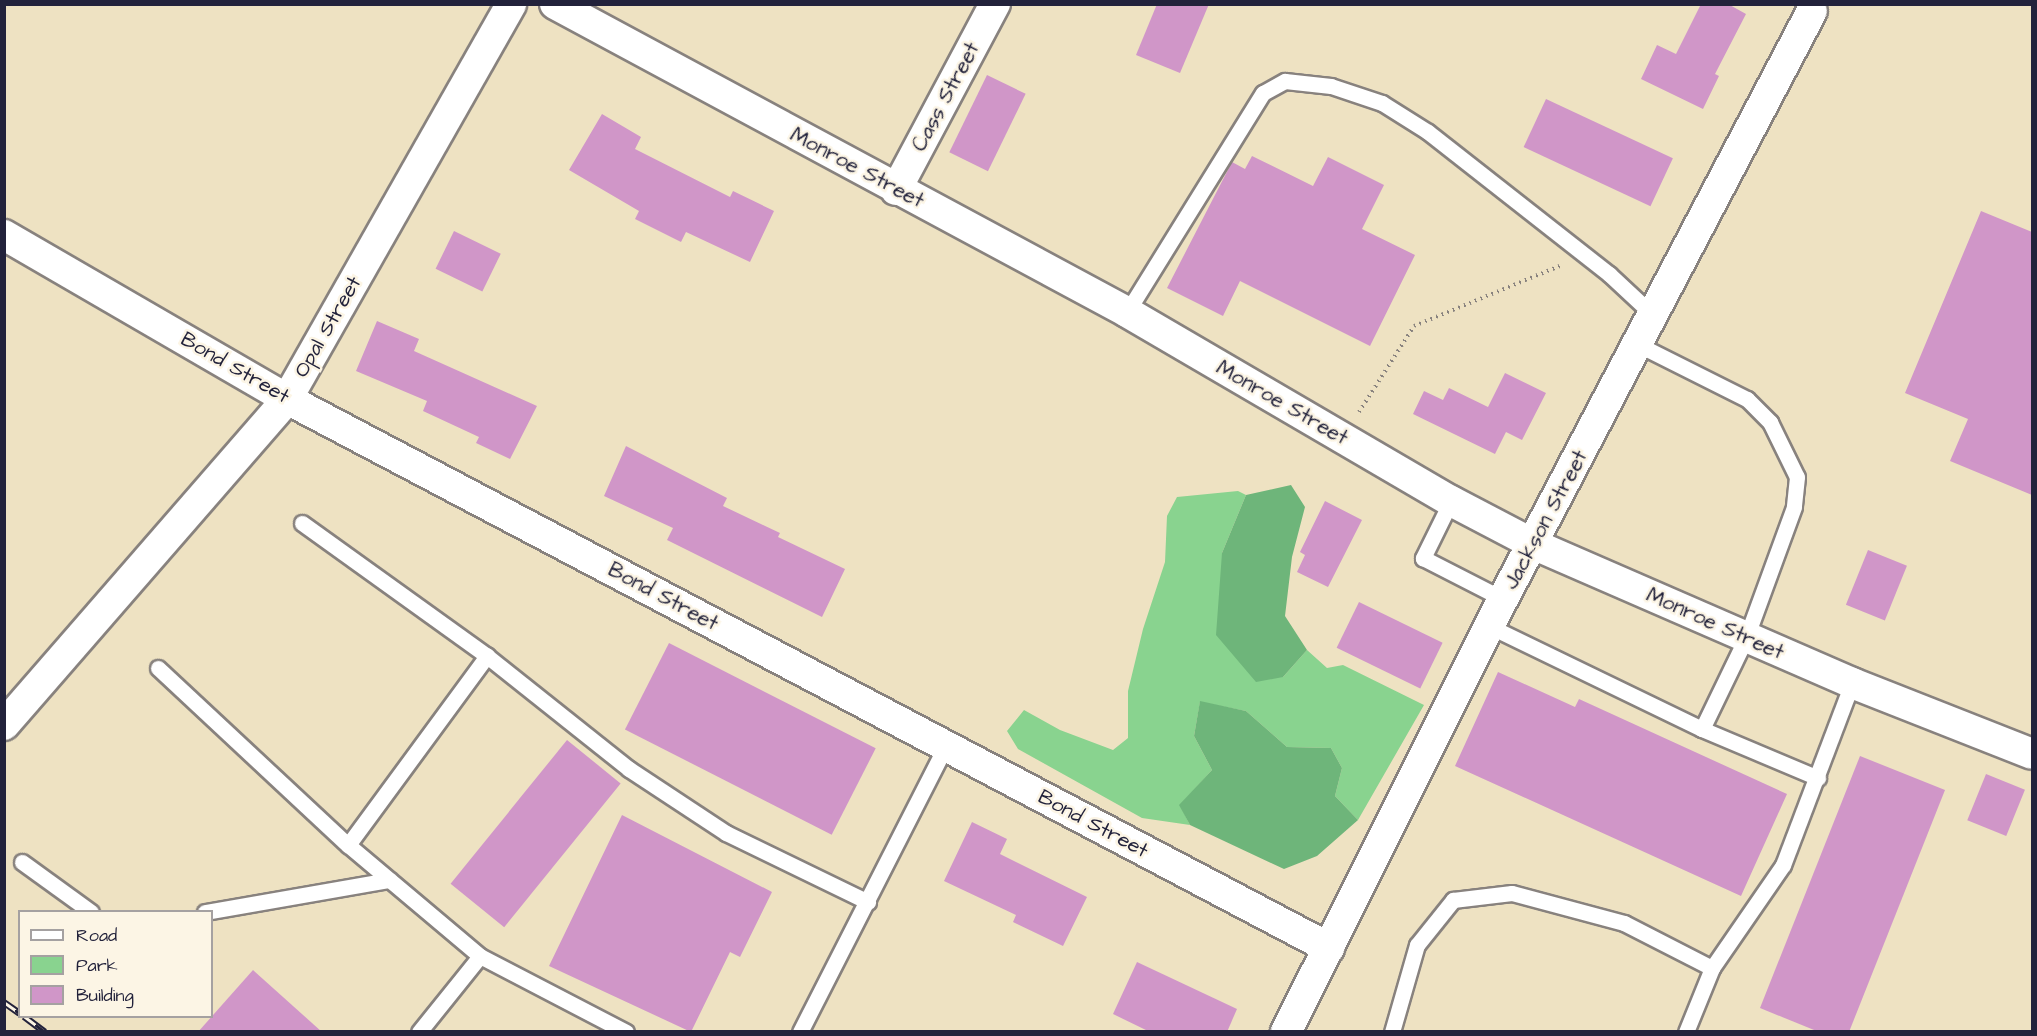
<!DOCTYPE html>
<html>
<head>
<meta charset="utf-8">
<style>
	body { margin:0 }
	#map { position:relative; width:2037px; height:1036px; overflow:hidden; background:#eee2c2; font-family:"Architects Daughter",sans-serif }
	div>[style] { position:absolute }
	.green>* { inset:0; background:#89d38f }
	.forest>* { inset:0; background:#6eb57a }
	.building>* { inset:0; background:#d096c8; transform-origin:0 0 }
	.path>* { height:4px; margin-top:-2px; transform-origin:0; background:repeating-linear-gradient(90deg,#88827e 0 1.5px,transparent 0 6px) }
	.roads { filter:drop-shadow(2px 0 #88827e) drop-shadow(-2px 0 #88827e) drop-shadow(0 2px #88827e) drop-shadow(0 -2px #88827e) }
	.service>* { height:15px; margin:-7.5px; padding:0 7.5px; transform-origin:7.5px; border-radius:7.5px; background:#fff }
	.minor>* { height:30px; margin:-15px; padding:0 15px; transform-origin:15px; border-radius:15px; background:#fff }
	.rail>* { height:7px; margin-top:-3.5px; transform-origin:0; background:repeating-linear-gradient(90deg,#fcf5e5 0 14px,#22223b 0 28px); box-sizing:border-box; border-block:2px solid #22223b }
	span { translate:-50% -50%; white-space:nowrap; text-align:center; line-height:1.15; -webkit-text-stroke:5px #fcf5e5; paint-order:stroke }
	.street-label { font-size:21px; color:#22223b }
	.frame { position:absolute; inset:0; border:6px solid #22223b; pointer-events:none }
	.legend { position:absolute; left:18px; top:910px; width:195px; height:108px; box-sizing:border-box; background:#fcf5e5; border:2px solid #a5a1a1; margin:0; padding:8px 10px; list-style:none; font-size:18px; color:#22223b }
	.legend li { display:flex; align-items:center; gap:12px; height:30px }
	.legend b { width:30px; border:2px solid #a5a1a1 }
</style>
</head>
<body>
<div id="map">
	<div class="green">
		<div style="clip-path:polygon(1238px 491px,1246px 495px,1222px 553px,1283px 677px,1307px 650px,1327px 668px,1343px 665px,1424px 705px,1358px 820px,1335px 796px,1342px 768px,1331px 748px,1287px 747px,1246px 711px,1200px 702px,1194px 736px,1212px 770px,1180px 805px,1190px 825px,1142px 818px,1018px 749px,1007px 731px,1024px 710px,1060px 730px,1113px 750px,1128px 738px,1128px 691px,1143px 629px,1165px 562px,1167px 516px,1177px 497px)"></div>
	</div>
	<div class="forest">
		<div style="clip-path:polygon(1291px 485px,1305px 507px,1292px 557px,1285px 616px,1307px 650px,1283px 677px,1256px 682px,1216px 635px,1222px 553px,1246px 495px)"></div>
		<div style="clip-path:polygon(1200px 701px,1246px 711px,1287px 747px,1331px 748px,1342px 768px,1335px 796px,1358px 820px,1317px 856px,1284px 869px,1190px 825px,1179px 805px,1212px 770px,1194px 736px)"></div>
	</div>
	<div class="building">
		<div style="clip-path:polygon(1157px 4px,1209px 4px,1180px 73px,1136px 55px)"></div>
		<div style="clip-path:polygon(1701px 4px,1728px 4px,1746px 14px,1715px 74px,1719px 76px,1703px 109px,1641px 79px,1657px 45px,1676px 54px)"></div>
		<div style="left:987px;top:75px;width:43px;height:86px;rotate:26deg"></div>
		<div style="left:1546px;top:99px;width:140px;height:53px;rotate:25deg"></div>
		<div style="clip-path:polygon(602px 114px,641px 137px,635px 149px,730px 197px,733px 191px,774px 211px,750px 262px,686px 232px,681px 242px,635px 219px,639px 211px,569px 170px)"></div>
		<div style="clip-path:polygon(1252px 156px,1313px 186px,1328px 157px,1384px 185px,1362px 229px,1415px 255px,1370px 346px,1240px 281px,1223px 316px,1167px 288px,1232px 162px,1245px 169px)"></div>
		<div style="clip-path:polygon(1981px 211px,2032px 232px,2032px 495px,1950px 461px,1968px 419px,1905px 393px)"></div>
		<div style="left:454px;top:231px;width:52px;height:42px;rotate:26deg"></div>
		<div style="clip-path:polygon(377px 321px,419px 339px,414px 351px,537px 406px,510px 459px,476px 443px,479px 437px,423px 411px,427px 401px,356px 371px)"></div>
		<div style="clip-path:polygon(1505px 373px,1546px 393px,1522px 440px,1506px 432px,1495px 454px,1413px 414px,1424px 391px,1443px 400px,1449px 388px,1488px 407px)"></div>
		<div style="clip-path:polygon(626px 446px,727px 498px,723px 506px,780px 533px,778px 537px,845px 569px,822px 617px,667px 540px,673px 528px,604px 496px)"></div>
		<div style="clip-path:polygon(1325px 501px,1362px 520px,1328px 587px,1297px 572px,1305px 555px,1300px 552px)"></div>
		<div style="left:1868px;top:550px;width:42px;height:59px;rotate:22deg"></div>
		<div style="left:1359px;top:602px;width:93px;height:51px;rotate:26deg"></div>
		<div style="left:669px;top:643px;width:232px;height:97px;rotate:27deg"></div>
		<div style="clip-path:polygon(1498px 672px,1575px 707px,1579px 699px,1787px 794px,1741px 896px,1455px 766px)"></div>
		<div style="left:567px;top:740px;width:69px;height:185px;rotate:39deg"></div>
		<div style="clip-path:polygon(1860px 756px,1945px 790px,1849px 1032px,1819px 1032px,1760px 1008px)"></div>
		<div style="left:1986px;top:774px;width:42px;height:50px;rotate:22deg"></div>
		<div style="clip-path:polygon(622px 815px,772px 892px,740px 957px,730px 952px,691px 1032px,549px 966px)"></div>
		<div style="clip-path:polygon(972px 822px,1007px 839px,1000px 854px,1087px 897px,1063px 946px,1013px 922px,1016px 915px,944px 881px)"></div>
		<div style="clip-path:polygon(1137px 962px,1237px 1009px,1227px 1032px,1150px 1032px,1113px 1014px)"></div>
		<div style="clip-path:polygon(253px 970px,322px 1032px,198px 1032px)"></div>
	</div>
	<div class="path">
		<div style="left:1359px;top:412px;width:102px;rotate:-57.4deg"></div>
		<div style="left:1414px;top:326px;width:160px;rotate:-22.4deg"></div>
	</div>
	<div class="roads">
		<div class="service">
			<div style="left:1127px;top:312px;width:258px;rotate:-58.2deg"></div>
			<div style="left:1263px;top:93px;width:25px;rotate:-29deg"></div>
			<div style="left:1285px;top:81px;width:46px;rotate:6.2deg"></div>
			<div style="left:1331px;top:86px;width:54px;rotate:18.4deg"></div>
			<div style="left:1382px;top:103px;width:54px;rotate:32.2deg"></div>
			<div style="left:1428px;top:132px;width:230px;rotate:38.1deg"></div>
			<div style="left:1609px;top:274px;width:59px;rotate:42.9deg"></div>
			<div style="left:1639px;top:345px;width:121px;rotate:26.6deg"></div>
			<div style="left:1747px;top:399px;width:33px;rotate:45deg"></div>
			<div style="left:1770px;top:422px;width:61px;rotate:63.9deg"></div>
			<div style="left:1797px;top:477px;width:30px;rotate:96deg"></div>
			<div style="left:1794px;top:507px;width:140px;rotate:110.1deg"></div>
			<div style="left:1746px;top:638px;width:101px;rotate:115.8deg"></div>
			<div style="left:1451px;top:501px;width:64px;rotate:116.2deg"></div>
			<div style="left:1423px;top:558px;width:90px;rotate:27.1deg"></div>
			<div style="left:302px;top:523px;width:228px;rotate:35.7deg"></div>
			<div style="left:1489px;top:626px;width:237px;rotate:25.8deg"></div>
			<div style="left:1702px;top:729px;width:126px;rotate:22.9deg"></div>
			<div style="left:158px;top:668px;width:260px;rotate:43deg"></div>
			<div style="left:22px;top:862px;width:85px;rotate:35.9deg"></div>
			<div style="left:205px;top:912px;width:187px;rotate:-9.9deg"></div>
			<div style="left:419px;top:1032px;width:97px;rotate:-51.2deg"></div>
			<div style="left:626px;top:1032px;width:165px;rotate:-152.5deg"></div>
			<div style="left:480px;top:956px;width:172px;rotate:-139.9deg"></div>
			<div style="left:348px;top:845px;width:235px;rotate:-53.7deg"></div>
			<div style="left:487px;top:656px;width:181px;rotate:38.5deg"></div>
			<div style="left:629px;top:769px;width:116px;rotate:33.4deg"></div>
			<div style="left:726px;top:833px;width:158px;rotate:25.9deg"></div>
			<div style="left:800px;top:1032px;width:321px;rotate:-63deg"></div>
			<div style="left:1392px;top:1032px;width:91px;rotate:-74deg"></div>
			<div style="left:1417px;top:945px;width:58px;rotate:-51.3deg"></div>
			<div style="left:1453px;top:900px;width:59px;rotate:-6.8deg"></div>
			<div style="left:1512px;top:893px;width:116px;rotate:15deg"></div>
			<div style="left:1624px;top:923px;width:99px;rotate:27.1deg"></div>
			<div style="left:1686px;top:1032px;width:69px;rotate:-67.9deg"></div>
			<div style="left:1712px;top:968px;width:125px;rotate:-55.4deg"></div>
			<div style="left:1783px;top:865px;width:195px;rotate:-69.2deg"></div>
		</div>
		<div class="minor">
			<div style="left:555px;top:4px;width:650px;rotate:28.3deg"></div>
			<div style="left:1127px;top:312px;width:375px;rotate:30.3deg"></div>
			<div style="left:1451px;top:501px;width:95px;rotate:27.6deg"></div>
			<div style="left:1535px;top:545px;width:346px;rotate:23.5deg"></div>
			<div style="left:1852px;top:683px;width:193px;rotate:21.5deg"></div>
			<div style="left:896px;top:190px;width:211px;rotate:-62deg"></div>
			<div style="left:4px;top:235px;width:327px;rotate:30.1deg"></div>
			<div style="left:287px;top:399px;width:1178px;rotate:27.78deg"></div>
			<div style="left:4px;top:725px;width:432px;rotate:-49deg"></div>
			<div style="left:287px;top:399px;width:454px;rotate:-60.4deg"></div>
			<div style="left:1286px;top:1032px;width:484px;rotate:-63.4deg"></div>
			<div style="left:1503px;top:599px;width:664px;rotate:-62.28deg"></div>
		</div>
	</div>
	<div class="rail">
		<div style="left:4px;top:1002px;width:19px;rotate:35deg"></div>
		<div style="left:24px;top:1016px;width:26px;rotate:37deg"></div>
	</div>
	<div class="street-label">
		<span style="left:946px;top:97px;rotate:-62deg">Cass Street</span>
		<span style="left:857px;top:168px;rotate:28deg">Monroe Street</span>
		<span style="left:328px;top:327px;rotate:-60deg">Opal Street</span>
		<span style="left:235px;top:368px;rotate:30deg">Bond Street</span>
		<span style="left:1282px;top:403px;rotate:30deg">Monroe Street</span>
		<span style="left:1546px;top:520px;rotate:-62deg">Jackson Street</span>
		<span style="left:663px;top:597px;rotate:28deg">Bond Street</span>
		<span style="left:1715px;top:624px;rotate:24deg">Monroe Street</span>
		<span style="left:1093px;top:824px;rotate:28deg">Bond Street</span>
	</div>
	<div class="frame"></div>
	<ul class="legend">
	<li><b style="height:8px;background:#fff"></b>Road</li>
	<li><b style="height:16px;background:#89d38f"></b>Park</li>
	<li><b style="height:16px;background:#d096c8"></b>Building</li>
	</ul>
</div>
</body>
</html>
